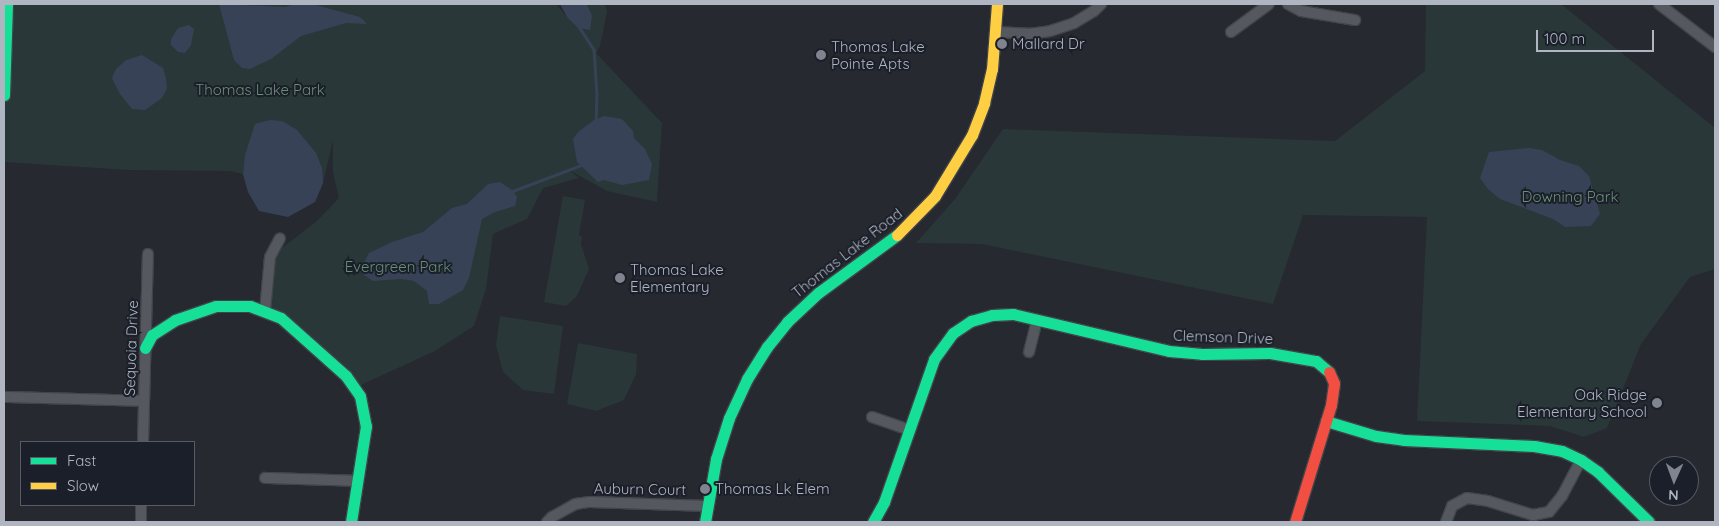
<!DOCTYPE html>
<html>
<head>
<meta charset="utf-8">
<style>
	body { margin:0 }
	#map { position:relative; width:1719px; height:526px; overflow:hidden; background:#26292f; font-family:Quicksand,sans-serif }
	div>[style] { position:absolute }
	.green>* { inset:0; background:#293739 }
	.water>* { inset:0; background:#374257 }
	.stream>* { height:2.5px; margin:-1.25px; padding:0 1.25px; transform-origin:1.25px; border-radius:1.25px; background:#374257 }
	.roads { filter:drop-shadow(1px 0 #414449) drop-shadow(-1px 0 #414449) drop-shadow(0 1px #414449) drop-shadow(0 -1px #414449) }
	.street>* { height:10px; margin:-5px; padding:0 5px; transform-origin:5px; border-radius:5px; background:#55585e }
	.fast>* { height:11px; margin:-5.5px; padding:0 5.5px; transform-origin:5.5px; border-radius:5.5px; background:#16e098 }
	.slow>* { height:11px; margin:-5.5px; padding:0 5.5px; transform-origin:5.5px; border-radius:5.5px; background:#ffcf43 }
	.jam>* { height:11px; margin:-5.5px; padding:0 5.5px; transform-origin:5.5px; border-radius:5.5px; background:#f24e42 }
	.dots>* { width:14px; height:14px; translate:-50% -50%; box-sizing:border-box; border:2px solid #1a1f29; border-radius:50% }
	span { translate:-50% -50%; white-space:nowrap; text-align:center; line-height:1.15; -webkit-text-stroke:4px #1a1f29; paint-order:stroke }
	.poi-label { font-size:15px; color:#afb5c1 }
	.left { translate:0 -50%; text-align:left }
	.right { translate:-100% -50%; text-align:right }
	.park-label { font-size:15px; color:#698f75 }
	.street-label { font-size:15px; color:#afb5c1 }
	.frame { position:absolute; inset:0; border:5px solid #afb5c1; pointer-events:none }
	.legend { position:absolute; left:20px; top:441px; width:175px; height:65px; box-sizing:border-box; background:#1a1f29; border:1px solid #565b66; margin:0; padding:6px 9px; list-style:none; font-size:15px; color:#afb5c1 }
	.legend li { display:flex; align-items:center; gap:10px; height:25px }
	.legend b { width:25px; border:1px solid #565b66 }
	.north { position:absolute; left:1649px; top:456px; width:50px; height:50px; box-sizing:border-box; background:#1a1f29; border:1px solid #565b66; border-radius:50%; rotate:182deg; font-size:14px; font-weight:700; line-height:20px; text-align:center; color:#afb5c1 }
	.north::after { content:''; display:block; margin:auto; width:18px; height:22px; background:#7f848e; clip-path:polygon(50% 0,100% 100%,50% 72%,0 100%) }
	.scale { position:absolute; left:1536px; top:30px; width:118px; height:22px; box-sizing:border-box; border:2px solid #afb5c1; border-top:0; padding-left:6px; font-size:15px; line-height:18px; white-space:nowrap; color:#afb5c1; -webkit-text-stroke:4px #1a1f29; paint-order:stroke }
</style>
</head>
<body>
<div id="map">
	<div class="green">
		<div style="clip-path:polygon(7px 4px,556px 4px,567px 17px,589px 7px,587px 4px,605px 4px,607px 12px,600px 46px,596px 53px,662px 123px,657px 202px,607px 191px,569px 170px,579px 178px,543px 188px,527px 219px,493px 234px,486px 289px,474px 326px,433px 352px,354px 388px,265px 311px,270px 257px,317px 221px,339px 198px,333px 172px,333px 140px,323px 183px,315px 202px,259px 211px,248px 192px,243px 174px,230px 171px,129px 170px,4px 162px)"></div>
		<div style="clip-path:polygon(1426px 4px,1561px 4px,1715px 128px,1715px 269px,1690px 277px,1641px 344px,1607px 428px,1584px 437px,1550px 426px,1417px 421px,1427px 217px,1303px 215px,1273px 304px,982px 244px,916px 243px,955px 199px,1003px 129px,1335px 141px,1425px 71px)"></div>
		<div style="clip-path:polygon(563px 196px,585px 200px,579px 235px,582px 236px,581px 244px,589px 269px,577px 296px,566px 306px,544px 302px)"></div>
		<div style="clip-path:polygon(500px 316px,563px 326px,554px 394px,523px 390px,503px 372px,496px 345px)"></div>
		<div style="clip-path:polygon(578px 343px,637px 354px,636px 374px,624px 400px,596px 411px,567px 404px)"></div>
	</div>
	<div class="water">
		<div style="clip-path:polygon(219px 4px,285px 7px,295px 4px,312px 4px,360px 17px,367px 24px,346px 23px,301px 36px,271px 59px,250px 69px,242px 68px,234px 60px)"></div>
		<div style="clip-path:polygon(560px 4px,587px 4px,592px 16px,590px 30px,578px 28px,567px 17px)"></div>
		<div style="clip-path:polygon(189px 25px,194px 29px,191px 45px,185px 53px,178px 52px,171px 45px,171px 39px,178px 28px)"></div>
		<div style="clip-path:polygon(142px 55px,163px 68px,166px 78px,167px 88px,162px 98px,145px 110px,132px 109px,120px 94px,112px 78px,116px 69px,126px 60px)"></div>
		<div style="clip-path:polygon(604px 116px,622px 119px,633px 131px,634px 138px,645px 149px,652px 164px,649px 180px,622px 185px,604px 180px,598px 182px,577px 162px,573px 139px,578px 132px,594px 120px)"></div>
		<div style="clip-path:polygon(270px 120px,282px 121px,297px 130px,316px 153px,322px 168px,323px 183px,315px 202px,288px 217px,259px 211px,248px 192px,243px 174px,245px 155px,255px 124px)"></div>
		<div style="clip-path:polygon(1529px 148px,1542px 150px,1560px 160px,1579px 166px,1589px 176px,1600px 214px,1591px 226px,1565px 227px,1553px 219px,1500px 199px,1488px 189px,1480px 178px,1489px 152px)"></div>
		<div style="clip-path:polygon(500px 182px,512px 190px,517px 197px,515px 206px,495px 212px,482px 219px,469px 278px,463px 290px,439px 304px,429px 304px,427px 291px,414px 281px,401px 279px,373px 281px,364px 275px,362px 266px,369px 253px,392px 242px,423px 232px,452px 208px,467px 204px,488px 184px)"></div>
	</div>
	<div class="stream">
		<div style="left:578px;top:25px;width:30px;rotate:57deg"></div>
		<div style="left:594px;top:50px;width:45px;rotate:86.2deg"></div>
		<div style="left:597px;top:95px;width:27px;rotate:92deg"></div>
		<div style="left:510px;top:192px;width:79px;rotate:-20.7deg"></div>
	</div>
	<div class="roads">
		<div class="street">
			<div style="left:1288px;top:4px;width:15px;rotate:28deg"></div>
			<div style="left:1301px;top:11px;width:55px;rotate:9.5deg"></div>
			<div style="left:1659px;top:4px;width:71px;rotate:37.5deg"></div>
			<div style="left:996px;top:32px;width:33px;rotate:3deg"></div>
			<div style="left:1029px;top:34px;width:21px;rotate:-8deg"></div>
			<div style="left:1050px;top:31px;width:25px;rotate:-18deg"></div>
			<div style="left:1074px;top:23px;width:23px;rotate:-31deg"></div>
			<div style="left:1094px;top:11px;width:10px;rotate:-45deg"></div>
			<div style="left:1231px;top:32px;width:47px;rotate:-36.4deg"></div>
			<div style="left:265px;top:311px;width:54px;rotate:-84.7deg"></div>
			<div style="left:270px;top:257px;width:21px;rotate:-62deg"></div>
			<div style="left:1029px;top:352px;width:33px;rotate:-76deg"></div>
			<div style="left:4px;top:397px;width:140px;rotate:1.6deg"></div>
			<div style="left:872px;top:417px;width:39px;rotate:19deg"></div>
			<div style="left:143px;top:442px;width:188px;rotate:-88.5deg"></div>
			<div style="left:265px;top:478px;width:93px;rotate:1.8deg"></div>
			<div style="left:141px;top:522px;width:17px;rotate:-90deg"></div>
			<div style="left:547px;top:522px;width:7px;rotate:-45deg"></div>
			<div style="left:552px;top:517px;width:26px;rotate:-29deg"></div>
			<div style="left:575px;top:504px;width:15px;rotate:-8deg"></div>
			<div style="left:590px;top:502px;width:118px;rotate:1.9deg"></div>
			<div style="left:1446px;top:522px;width:17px;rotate:-69deg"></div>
			<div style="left:1452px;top:506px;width:17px;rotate:-28deg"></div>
			<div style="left:1467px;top:498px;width:21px;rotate:8deg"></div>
			<div style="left:1488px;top:501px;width:47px;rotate:17.3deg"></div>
			<div style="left:1533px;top:515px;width:16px;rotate:-11deg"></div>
			<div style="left:1549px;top:512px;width:21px;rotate:-51deg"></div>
			<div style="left:1562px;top:496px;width:41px;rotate:-62.2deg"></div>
		</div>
		<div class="fast">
			<div style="left:4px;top:95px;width:91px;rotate:-88.1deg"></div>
			<div style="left:145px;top:348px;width:15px;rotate:-62deg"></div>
			<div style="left:152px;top:335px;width:27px;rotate:-33deg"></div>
			<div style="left:175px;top:320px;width:43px;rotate:-18.9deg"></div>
			<div style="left:216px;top:306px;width:34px"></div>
			<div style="left:250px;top:306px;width:33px;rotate:21deg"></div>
			<div style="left:281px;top:318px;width:87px;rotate:41.7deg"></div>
			<div style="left:346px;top:376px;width:24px;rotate:55deg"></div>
			<div style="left:360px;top:396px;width:31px;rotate:79deg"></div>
			<div style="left:366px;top:426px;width:97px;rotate:98.9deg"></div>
			<div style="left:1326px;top:421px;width:52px;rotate:16.7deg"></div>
			<div style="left:1376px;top:436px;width:28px;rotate:8deg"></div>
			<div style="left:1404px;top:440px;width:130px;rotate:2.6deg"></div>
			<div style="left:1534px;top:446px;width:28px;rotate:10deg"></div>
			<div style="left:1562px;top:451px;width:21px;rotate:25deg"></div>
			<div style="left:1581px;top:460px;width:21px;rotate:35deg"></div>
			<div style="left:1598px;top:472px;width:71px;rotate:44.4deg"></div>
			<div style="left:705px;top:522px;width:64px;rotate:-80.1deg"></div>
			<div style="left:716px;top:459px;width:43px;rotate:-72.4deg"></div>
			<div style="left:729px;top:418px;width:43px;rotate:-65.2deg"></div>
			<div style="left:747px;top:379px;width:38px;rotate:-58deg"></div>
			<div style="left:767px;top:347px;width:32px;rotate:-51deg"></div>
			<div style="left:787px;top:322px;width:42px;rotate:-43.1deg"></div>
			<div style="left:818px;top:293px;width:98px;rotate:-36.3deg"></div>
			<div style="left:873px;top:522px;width:23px;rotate:-61deg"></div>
			<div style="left:884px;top:502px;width:151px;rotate:-70.7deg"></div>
			<div style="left:934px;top:359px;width:32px;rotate:-54deg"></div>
			<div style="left:953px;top:333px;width:22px;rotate:-34deg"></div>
			<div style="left:971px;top:321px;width:22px;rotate:-16deg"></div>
			<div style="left:992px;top:315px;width:21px;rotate:-3deg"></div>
			<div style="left:1013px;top:314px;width:160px;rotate:13.3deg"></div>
			<div style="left:1169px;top:351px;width:33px;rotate:5deg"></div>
			<div style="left:1202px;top:354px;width:68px;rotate:-0.8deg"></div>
			<div style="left:1270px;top:353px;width:47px;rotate:9.9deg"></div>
			<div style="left:1316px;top:361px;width:17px;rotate:40deg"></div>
		</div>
		<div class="slow">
			<div style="left:897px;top:235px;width:54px;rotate:-45.7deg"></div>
			<div style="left:935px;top:196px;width:71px;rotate:-58.8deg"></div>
			<div style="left:972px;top:135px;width:34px;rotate:-69deg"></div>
			<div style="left:984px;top:103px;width:35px;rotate:-77deg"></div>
			<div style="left:992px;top:69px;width:65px;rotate:-85.6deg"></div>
		</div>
		<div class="jam">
			<div style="left:1295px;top:522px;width:122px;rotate:-72.9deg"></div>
			<div style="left:1331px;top:405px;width:22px;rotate:-82deg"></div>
			<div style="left:1334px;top:383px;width:12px;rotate:-114deg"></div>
		</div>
	</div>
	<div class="dots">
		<div style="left:1002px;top:44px;background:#7f848e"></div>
		<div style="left:821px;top:55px;background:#7f848e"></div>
		<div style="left:620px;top:278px;background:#7f848e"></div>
		<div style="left:1657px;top:403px;background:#7f848e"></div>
		<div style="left:705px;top:489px;background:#7f848e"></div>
	</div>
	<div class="poi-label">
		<span class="left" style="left:1012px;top:44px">Mallard Dr</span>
		<span class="left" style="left:831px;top:55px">Thomas Lake<br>Pointe Apts</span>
		<span class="left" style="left:630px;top:278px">Thomas Lake<br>Elementary</span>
		<span class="right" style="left:1647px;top:403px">Oak Ridge<br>Elementary School</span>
		<span class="left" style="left:715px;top:489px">Thomas Lk Elem</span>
	</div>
	<div class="park-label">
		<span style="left:260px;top:90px">Thomas Lake Park</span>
		<span style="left:1570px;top:197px">Downing Park</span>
		<span style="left:398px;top:267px">Evergreen Park</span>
	</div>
	<div class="street-label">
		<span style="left:847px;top:253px;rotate:-38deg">Thomas Lake Road</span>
		<span style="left:1223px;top:337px;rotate:2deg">Clemson Drive</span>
		<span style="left:131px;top:348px;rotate:-88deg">Sequoia Drive</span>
		<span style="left:640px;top:489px;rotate:1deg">Auburn Court</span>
	</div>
	<div class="frame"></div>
	<ul class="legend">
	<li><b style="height:6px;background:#16e098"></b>Fast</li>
	<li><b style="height:6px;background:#ffcf43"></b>Slow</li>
	</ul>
	<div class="north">N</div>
	<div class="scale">100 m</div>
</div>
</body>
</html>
